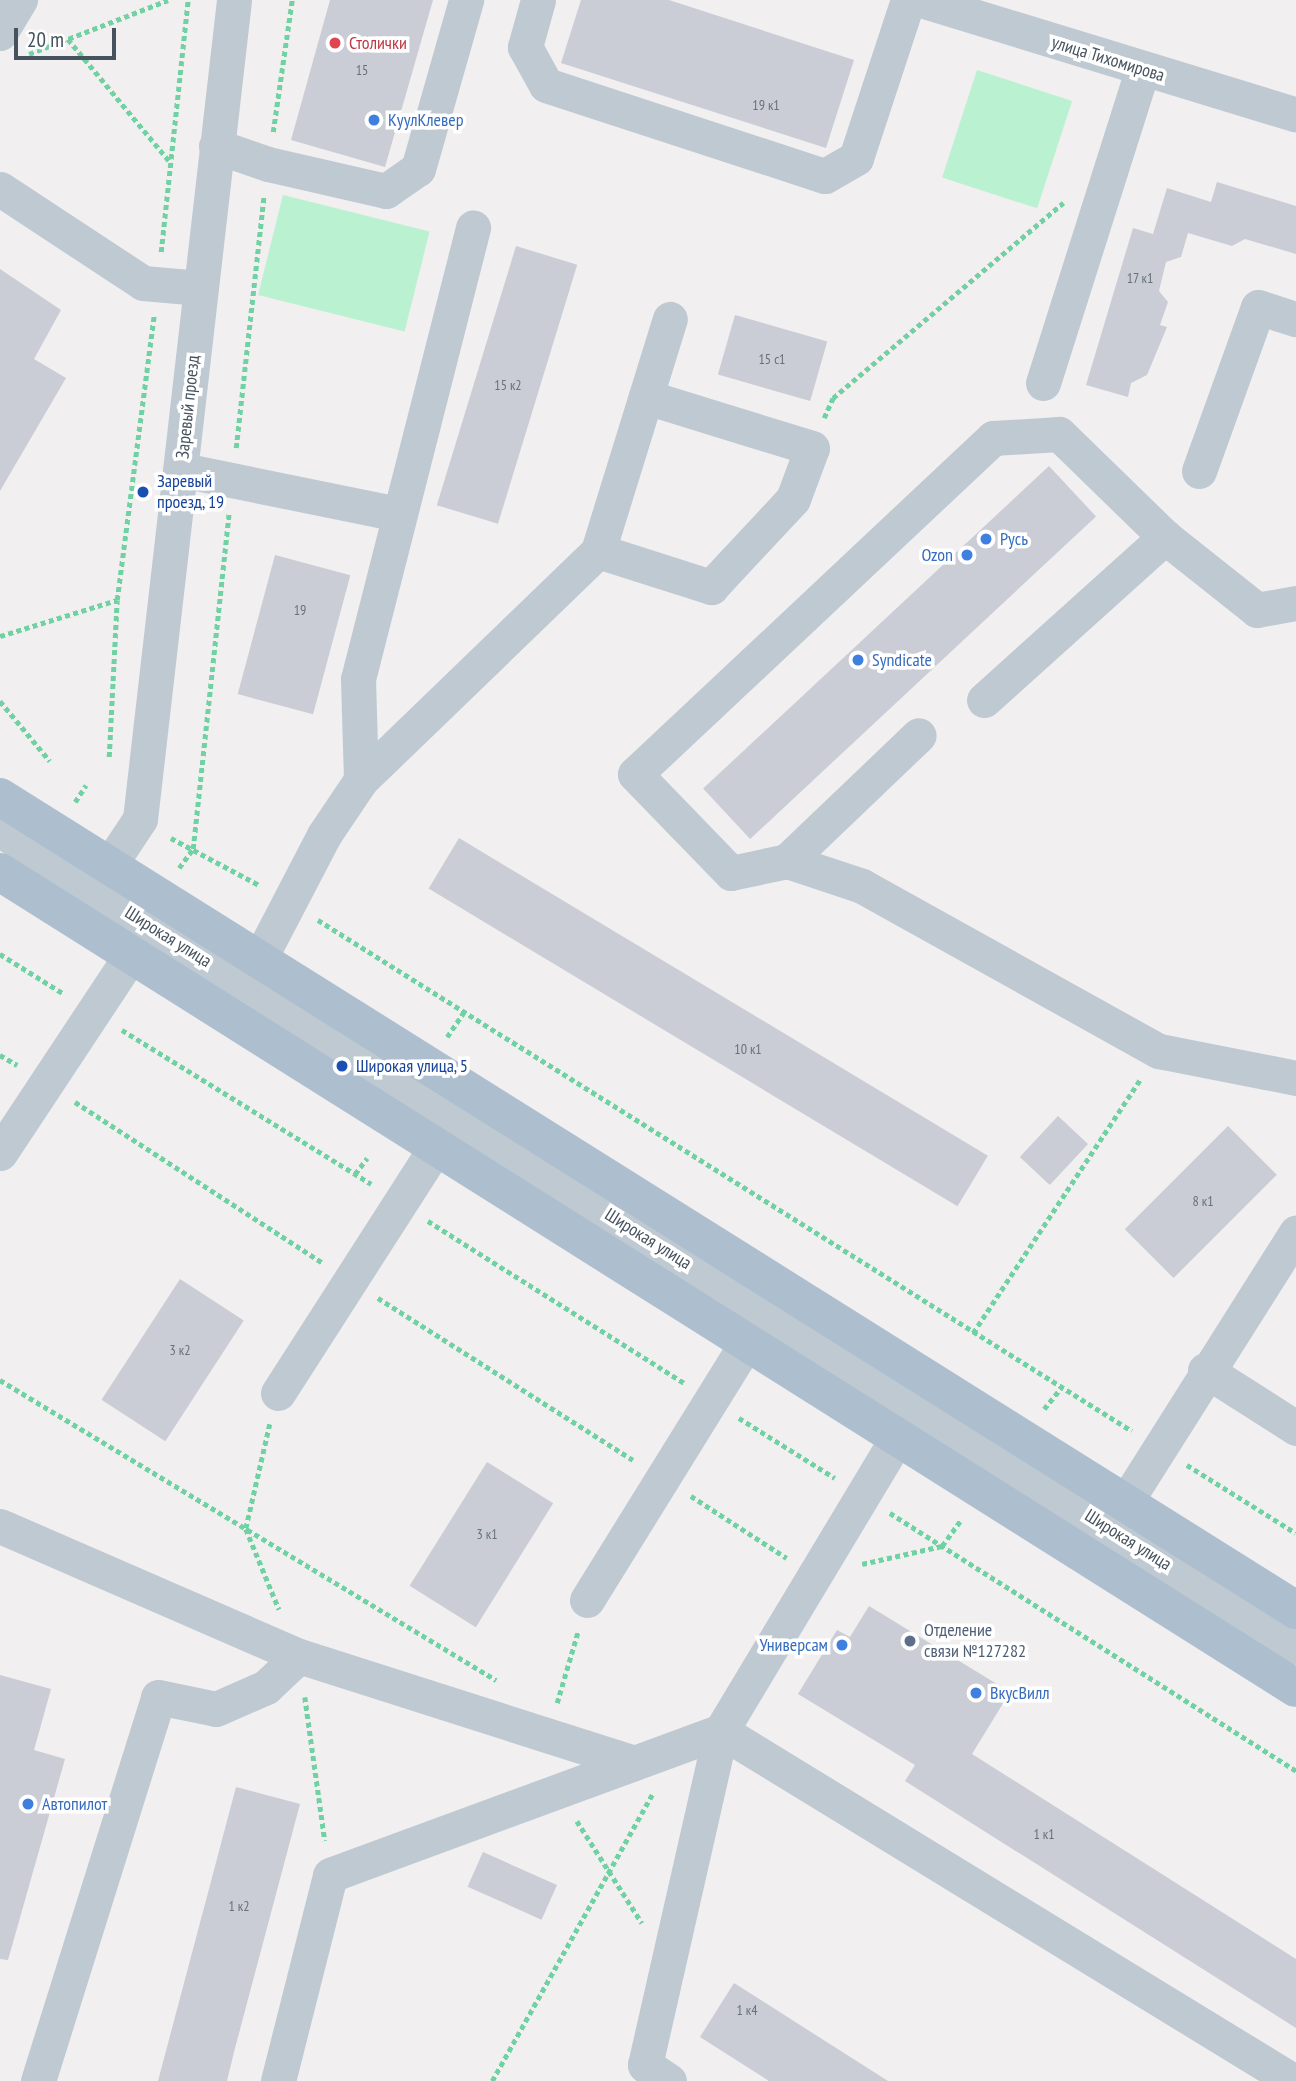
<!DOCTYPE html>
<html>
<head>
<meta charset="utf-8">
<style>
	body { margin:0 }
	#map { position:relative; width:1296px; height:2081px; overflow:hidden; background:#f1efef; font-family:"PT Sans Narrow",sans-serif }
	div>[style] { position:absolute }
	.green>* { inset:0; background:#baf2d1; transform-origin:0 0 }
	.building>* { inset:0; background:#cacdd5; transform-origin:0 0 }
	.path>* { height:4.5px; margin-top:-2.25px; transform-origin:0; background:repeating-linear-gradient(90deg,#70d2a3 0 5px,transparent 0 8.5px) }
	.minor>* { height:35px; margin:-17.5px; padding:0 17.5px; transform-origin:17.5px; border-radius:17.5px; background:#bec9d2 }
	.major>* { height:38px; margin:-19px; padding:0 19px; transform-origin:19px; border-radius:19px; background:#adbecf }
	.dots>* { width:19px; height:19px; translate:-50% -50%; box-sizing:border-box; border:4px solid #fff; border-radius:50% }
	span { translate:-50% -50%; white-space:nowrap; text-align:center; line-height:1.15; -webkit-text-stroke:7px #fff; paint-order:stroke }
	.number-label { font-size:14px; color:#67717b }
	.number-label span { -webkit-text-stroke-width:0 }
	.health-label { font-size:18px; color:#be3a42 }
	.left { translate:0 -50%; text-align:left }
	.street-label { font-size:18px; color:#46525d }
	.shop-label { font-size:18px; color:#366cbe }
	.right { translate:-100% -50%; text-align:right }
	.transit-label { font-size:18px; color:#164399 }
	.service-label { font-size:18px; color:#4e5e75 }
	.scale { position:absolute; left:14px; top:28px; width:102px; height:32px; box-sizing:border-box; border:4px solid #46525d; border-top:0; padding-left:9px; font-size:21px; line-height:24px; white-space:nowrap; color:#46525d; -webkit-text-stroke:5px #fff; paint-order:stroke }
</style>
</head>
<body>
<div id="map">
	<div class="green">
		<div style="left:977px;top:70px;width:100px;height:113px;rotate:18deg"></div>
		<div style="left:283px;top:195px;width:151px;height:103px;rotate:14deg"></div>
	</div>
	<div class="building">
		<div style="clip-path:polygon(330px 0,433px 0,385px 167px,291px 140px)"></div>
		<div style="clip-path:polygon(581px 0,669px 0,854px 60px,826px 148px,561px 63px)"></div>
		<div style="clip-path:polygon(1217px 182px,1296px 206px,1296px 254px,1245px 239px,1232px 246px,1188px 233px,1181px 257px,1166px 262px,1159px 291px,1168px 302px,1160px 325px,1167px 327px,1147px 375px,1131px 383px,1128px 397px,1086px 385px,1133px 228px,1153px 234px,1167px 188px,1211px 202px)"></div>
		<div style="left:516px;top:246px;width:64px;height:271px;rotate:17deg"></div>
		<div style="clip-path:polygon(0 269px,61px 310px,34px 359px,66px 378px,0 491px)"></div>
		<div style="left:735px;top:315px;width:96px;height:62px;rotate:16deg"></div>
		<div style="left:1049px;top:466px;width:69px;height:473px;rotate:47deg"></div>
		<div style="left:275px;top:555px;width:78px;height:144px;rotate:15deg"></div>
		<div style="left:459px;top:838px;width:617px;height:59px;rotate:31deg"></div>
		<div style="left:1058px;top:1116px;width:41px;height:56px;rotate:43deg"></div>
		<div style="left:1228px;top:1126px;width:69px;height:146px;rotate:45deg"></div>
		<div style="left:180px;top:1279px;width:76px;height:144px;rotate:33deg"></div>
		<div style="left:487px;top:1462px;width:78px;height:146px;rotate:32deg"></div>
		<div style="clip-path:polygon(869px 1606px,1010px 1692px,972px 1754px,1296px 1959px,1296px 2028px,905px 1781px,915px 1765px,798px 1694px,837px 1630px,850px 1637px)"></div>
		<div style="clip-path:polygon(0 1675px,51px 1689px,34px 1750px,65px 1759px,8px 1960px,0 1959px)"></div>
		<div style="clip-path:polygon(236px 1787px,300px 1804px,234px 2052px,227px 2081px,158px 2081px)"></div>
		<div style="left:483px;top:1852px;width:81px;height:38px;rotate:24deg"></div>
		<div style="clip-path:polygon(734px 1983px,888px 2081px,769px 2081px,700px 2037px)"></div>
	</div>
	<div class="path">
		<div style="left:68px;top:39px;width:160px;rotate:50.3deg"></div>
		<div style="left:29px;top:54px;width:149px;rotate:-21.2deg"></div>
		<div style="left:273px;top:132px;width:133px;rotate:-81.8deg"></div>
		<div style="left:161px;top:252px;width:253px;rotate:-83.9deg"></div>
		<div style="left:824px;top:418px;width:22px;rotate:-66deg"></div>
		<div style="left:833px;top:398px;width:302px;rotate:-40.3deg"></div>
		<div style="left:236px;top:448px;width:254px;rotate:-83.7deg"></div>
		<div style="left:0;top:636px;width:122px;rotate:-17.1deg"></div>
		<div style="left:0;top:701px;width:78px;rotate:50.2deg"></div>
		<div style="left:109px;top:757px;width:157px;rotate:-87.1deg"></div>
		<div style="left:117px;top:600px;width:286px;rotate:-82.6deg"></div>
		<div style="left:75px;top:802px;width:20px;rotate:-57deg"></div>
		<div style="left:171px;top:838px;width:100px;rotate:28.1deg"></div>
		<div style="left:179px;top:868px;width:24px;rotate:-54deg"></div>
		<div style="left:193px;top:849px;width:339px;rotate:-83.9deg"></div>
		<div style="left:318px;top:920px;width:961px;rotate:32.12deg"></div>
		<div style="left:0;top:954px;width:75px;rotate:32deg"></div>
		<div style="left:122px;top:1030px;width:293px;rotate:31.7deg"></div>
		<div style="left:447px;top:1037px;width:30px;rotate:-56deg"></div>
		<div style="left:0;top:1055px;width:20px;rotate:30deg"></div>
		<div style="left:75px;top:1102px;width:296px;rotate:33deg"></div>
		<div style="left:355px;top:1174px;width:20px;rotate:-53deg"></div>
		<div style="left:428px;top:1221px;width:303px;rotate:32.3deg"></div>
		<div style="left:378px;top:1298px;width:302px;rotate:32.4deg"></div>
		<div style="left:973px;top:1333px;width:303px;rotate:-56.6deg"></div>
		<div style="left:0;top:1380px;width:580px;rotate:31.17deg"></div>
		<div style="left:1044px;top:1409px;width:27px;rotate:-51deg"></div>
		<div style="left:739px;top:1418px;width:113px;rotate:32deg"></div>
		<div style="left:270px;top:1424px;width:108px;rotate:102.9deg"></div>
		<div style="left:246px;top:1529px;width:87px;rotate:67.6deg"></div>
		<div style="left:1187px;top:1465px;width:128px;rotate:32deg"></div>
		<div style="left:691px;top:1496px;width:114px;rotate:32.9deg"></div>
		<div style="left:890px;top:1513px;width:481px;rotate:32.4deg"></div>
		<div style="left:862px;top:1564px;width:82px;rotate:-12.7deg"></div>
		<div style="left:942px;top:1546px;width:32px;rotate:-54deg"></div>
		<div style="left:305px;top:1697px;width:145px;rotate:82.1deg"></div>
		<div style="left:557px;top:1703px;width:75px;rotate:-73.7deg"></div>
		<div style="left:577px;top:1821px;width:121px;rotate:57.5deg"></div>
		<div style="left:492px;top:2081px;width:330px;rotate:-60.8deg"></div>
	</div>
	<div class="minor">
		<div style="left:538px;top:0;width:49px;rotate:105.5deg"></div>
		<div style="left:525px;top:47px;width:43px;rotate:61.1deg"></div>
		<div style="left:546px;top:85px;width:293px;rotate:18.1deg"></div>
		<div style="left:825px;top:176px;width:36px;rotate:-30deg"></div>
		<div style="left:856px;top:158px;width:166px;rotate:-71.8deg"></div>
		<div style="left:921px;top:0;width:392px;rotate:17deg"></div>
		<div style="left:0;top:33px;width:39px;rotate:-59deg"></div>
		<div style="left:216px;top:146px;width:55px;rotate:19.1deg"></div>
		<div style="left:268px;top:164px;width:121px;rotate:12.9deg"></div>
		<div style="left:386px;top:191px;width:39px;rotate:-35deg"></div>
		<div style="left:418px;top:169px;width:176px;rotate:-74.1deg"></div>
		<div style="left:0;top:189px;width:171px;rotate:33.3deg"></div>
		<div style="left:143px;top:283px;width:58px;rotate:4.9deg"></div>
		<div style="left:1043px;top:383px;width:327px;rotate:-72.4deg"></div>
		<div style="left:182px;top:470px;width:220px;rotate:11.5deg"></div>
		<div style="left:1199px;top:471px;width:174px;rotate:-70.2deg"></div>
		<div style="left:1258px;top:307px;width:40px;rotate:18deg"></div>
		<div style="left:598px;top:551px;width:119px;rotate:17.7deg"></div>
		<div style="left:711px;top:587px;width:120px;rotate:-47deg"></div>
		<div style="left:793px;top:499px;width:54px;rotate:-69.6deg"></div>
		<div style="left:812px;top:448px;width:174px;rotate:-162.9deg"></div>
		<div style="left:1296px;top:603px;width:40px;rotate:170deg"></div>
		<div style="left:1257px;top:610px;width:117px;rotate:-141.6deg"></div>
		<div style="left:1165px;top:537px;width:148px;rotate:-135.8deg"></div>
		<div style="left:1059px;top:434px;width:66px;rotate:176.5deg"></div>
		<div style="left:993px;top:438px;width:491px;rotate:136.8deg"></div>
		<div style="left:635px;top:774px;width:138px;rotate:45.9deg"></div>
		<div style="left:731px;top:873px;width:57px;rotate:-12.1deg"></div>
		<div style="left:787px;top:861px;width:79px;rotate:18.4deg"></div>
		<div style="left:862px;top:886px;width:340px;rotate:29.1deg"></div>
		<div style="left:1159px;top:1051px;width:140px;rotate:11.1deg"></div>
		<div style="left:984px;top:700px;width:244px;rotate:-42deg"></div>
		<div style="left:361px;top:780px;width:101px;rotate:-91.7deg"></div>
		<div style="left:358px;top:679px;width:466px;rotate:-75.7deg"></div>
		<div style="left:0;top:830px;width:1532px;rotate:32.23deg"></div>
		<div style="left:787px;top:861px;width:182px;rotate:-43.7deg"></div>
		<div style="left:93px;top:890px;width:85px;rotate:-56.5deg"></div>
		<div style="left:140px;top:819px;width:824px;rotate:-83.45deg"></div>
		<div style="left:259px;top:960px;width:141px;rotate:-62.5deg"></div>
		<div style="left:324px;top:835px;width:66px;rotate:-56.1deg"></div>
		<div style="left:361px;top:780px;width:330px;rotate:-44deg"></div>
		<div style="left:598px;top:551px;width:243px;rotate:-72.8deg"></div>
		<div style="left:0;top:1153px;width:237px;rotate:-56.5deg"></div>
		<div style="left:1205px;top:1370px;width:108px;rotate:32.5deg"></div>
		<div style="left:278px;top:1393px;width:292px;rotate:-57.3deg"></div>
		<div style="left:1125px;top:1503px;width:320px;rotate:-57.7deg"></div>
		<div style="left:0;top:1526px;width:326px;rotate:23.5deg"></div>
		<div style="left:587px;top:1600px;width:304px;rotate:-58.2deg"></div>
		<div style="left:38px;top:2081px;width:402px;rotate:-72.6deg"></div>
		<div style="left:158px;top:1697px;width:59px;rotate:11.7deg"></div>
		<div style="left:216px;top:1709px;width:55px;rotate:-23.7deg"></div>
		<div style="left:266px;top:1687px;width:45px;rotate:-43.2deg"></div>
		<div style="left:299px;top:1656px;width:352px;rotate:17.7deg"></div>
		<div style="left:278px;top:2081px;width:212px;rotate:-75.8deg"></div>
		<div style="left:330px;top:1875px;width:417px;rotate:-20.2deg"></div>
		<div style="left:721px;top:1731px;width:671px;rotate:31.46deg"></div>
		<div style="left:669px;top:2081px;width:29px;rotate:-146deg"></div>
		<div style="left:645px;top:2065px;width:343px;rotate:-77.2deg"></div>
		<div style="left:721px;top:1731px;width:343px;rotate:-59deg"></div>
		<div style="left:898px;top:1437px;width:27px;rotate:6deg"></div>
	</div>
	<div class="major">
		<div style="left:0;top:797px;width:1530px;rotate:32.1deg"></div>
		<div style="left:0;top:872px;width:1531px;rotate:32.2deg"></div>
	</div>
	<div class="dots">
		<div style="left:335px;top:43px;background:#e0444e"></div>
		<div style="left:374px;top:120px;background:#3f7fe0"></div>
		<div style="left:143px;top:492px;background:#1a4fb4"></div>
		<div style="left:986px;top:539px;background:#3f7fe0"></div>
		<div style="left:967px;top:555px;background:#3f7fe0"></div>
		<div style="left:858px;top:660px;background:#3f7fe0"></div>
		<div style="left:342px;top:1066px;background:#1a4fb4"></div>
		<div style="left:910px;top:1641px;background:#5c6f8a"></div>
		<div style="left:842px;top:1645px;background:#3f7fe0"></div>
		<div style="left:976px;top:1693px;background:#3f7fe0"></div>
		<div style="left:28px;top:1804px;background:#3f7fe0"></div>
	</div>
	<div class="number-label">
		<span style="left:362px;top:70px">15</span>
		<span style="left:766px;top:105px">19 к1</span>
		<span style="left:1140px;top:278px">17 к1</span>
		<span style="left:772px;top:359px">15 с1</span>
		<span style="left:508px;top:385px">15 к2</span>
		<span style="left:300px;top:610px">19</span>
		<span style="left:748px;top:1049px">10 к1</span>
		<span style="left:1203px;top:1201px">8 к1</span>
		<span style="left:180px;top:1350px">3 к2</span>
		<span style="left:487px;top:1534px">3 к1</span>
		<span style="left:1044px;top:1834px">1 к1</span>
		<span style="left:239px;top:1906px">1 к2</span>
		<span style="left:747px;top:2010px">1 к4</span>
	</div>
	<div class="health-label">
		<span class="left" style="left:349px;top:43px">Столички</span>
	</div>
	<div class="street-label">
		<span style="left:1108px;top:59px;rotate:17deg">улица Тихомирова</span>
		<span style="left:188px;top:407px;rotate:-84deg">Заревый проезд</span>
		<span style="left:168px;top:937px;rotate:32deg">Широкая улица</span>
		<span style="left:648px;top:1239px;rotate:32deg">Широкая улица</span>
		<span style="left:1128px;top:1540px;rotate:32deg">Широкая улица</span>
	</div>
	<div class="shop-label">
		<span class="left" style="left:388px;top:120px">КуулКлевер</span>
		<span class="left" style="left:1000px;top:539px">Русь</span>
		<span class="right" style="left:953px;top:555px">Ozon</span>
		<span class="left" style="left:872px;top:660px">Syndicate</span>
		<span class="right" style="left:828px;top:1645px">Универсам</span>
		<span class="left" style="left:990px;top:1693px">ВкусВилл</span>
		<span class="left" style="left:42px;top:1804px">Автопилот</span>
	</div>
	<div class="transit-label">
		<span class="left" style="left:157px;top:492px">Заревый<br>проезд, 19</span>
		<span class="left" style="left:356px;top:1066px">Широкая улица, 5</span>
	</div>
	<div class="service-label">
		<span class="left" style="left:924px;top:1641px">Отделение<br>связи №127282</span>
	</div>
	<div class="scale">20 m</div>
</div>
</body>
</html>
